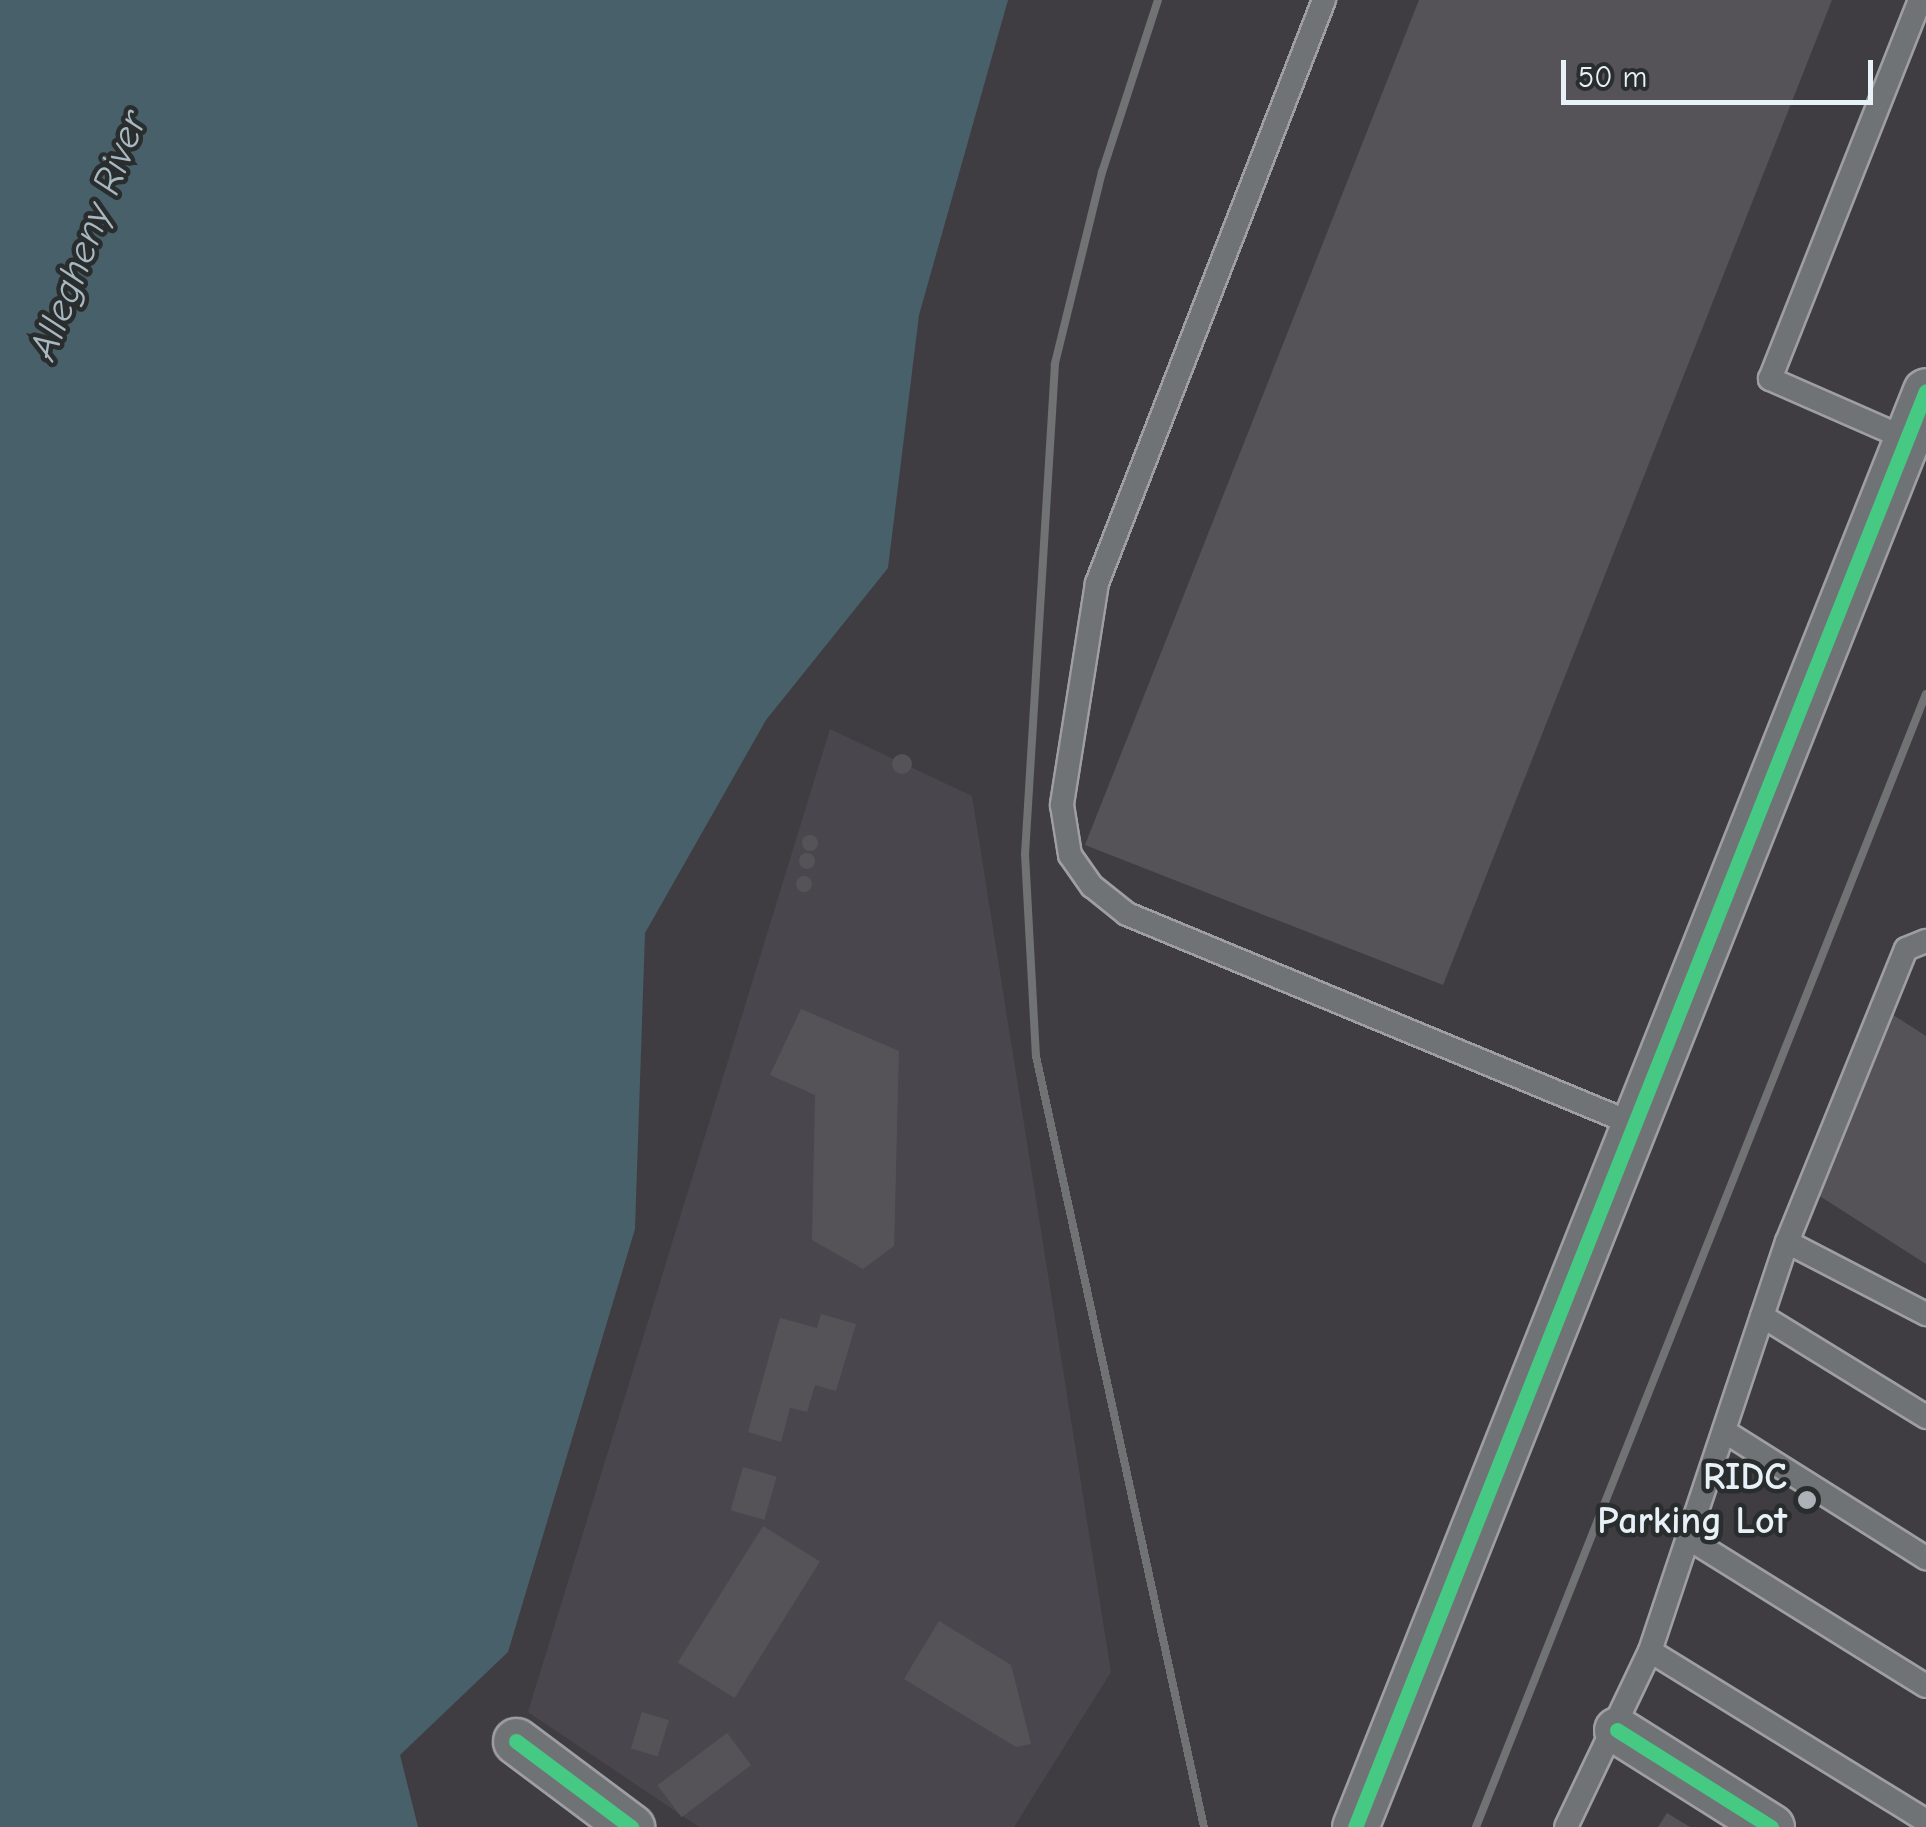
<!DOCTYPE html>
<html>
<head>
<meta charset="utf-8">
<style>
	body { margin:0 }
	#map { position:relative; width:1926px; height:1827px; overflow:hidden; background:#3f3d41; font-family:"Comic Neue",sans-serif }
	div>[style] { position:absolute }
	.built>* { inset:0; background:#4a464e }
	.water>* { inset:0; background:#486069 }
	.building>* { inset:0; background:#565358; transform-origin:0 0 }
	.round { border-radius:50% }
	.roads { filter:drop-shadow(2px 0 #9f9fa3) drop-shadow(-2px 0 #9f9fa3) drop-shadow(0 2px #9f9fa3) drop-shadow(0 -2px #9f9fa3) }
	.lane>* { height:22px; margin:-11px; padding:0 11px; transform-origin:11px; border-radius:11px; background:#6f7376 }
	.street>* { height:45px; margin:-22.5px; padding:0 22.5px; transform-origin:22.5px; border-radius:22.5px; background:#6f7376 }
	.rail>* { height:8px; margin:-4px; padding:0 4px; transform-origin:4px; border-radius:4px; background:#707273 }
	.cycleway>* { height:15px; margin:-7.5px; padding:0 7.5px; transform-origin:7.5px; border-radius:7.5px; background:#46c982 }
	.dots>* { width:28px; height:28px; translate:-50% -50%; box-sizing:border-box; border:5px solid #2a2d2e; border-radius:50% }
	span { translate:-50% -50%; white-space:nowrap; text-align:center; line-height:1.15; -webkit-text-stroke:9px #2a2d2e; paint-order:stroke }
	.poi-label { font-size:38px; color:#e8f1f8; font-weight:700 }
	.right { translate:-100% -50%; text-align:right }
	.water-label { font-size:40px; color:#a8b8c0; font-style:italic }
	.scale { position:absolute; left:1561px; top:60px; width:312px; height:45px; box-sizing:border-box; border:5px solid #e8f1f8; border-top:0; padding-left:12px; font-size:30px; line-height:35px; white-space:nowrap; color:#e8f1f8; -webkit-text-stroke:8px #2a2d2e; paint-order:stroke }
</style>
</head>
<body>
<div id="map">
	<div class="built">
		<div style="clip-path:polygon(830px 729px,972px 796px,1111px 1672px,1014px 1827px,699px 1827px,528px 1712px)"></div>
	</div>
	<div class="water">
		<div style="clip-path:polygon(0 0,1008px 0,919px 315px,888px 568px,766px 720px,645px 933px,635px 1229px,508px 1652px,400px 1755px,418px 1827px,0 1827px)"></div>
	</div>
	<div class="building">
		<div style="clip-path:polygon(1419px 0,1832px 0,1443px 985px,1085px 845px)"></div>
		<div class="round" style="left:892px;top:754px;width:20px;height:20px"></div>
		<div class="round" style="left:802px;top:835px;width:16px;height:16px"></div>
		<div class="round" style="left:799px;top:853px;width:16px;height:16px"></div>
		<div class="round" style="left:796px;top:876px;width:16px;height:16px"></div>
		<div style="clip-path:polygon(801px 1009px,899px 1051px,894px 1246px,863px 1269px,812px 1240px,815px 1095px,770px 1075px)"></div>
		<div style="clip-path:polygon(1890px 1013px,1926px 1036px,1926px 1264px,1818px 1195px)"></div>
		<div style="clip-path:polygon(821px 1314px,856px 1324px,836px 1391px,815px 1385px,807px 1412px,790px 1408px,781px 1442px,748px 1432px,780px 1318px,817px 1328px)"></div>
		<div style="left:743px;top:1467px;width:35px;height:45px;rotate:16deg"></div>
		<div style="left:763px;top:1526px;width:67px;height:161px;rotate:32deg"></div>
		<div style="clip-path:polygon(939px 1621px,1011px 1665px,1031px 1744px,1016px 1747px,904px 1679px)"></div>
		<div style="left:642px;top:1712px;width:28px;height:38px;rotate:17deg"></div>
		<div style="left:727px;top:1733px;width:40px;height:87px;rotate:53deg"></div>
		<div style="clip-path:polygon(1667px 1813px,1690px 1827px,1658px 1827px)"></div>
	</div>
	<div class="roads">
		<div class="lane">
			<div style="left:1324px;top:0;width:626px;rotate:111.27deg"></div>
			<div style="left:1097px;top:583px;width:225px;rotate:99deg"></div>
			<div style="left:1062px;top:805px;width:51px;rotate:80.9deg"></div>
			<div style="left:1070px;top:855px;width:38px;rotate:55deg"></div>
			<div style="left:1092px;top:886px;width:45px;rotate:38.7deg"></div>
			<div style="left:1127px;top:914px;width:553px;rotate:22.53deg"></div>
			<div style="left:1907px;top:439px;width:150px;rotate:-156.3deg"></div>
			<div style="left:1770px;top:379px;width:408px;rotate:-68.4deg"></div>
			<div style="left:1787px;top:1242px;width:316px;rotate:-67.9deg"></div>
			<div style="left:1906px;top:949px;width:22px;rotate:-22deg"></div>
			<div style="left:1762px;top:1316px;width:193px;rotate:31.6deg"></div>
			<div style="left:1724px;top:1431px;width:239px;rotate:32.2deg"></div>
			<div style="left:1688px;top:1538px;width:280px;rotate:31.9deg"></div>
			<div style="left:1650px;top:1651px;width:324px;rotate:31.6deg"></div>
			<div style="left:1566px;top:1827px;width:195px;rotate:-64.5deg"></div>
			<div style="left:1650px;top:1651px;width:431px;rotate:-71.5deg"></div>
			<div style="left:1787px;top:1242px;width:157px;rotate:27.4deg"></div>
		</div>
		<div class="street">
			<div style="left:1617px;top:1730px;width:182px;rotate:32.2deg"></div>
			<div style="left:516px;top:1741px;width:144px;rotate:36.8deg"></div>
			<div style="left:1355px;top:1827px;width:1545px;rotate:-68.32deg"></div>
		</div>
	</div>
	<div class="rail">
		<div style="left:1158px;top:0;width:181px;rotate:108deg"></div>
		<div style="left:1102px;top:172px;width:198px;rotate:103.8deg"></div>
		<div style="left:1055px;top:364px;width:491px;rotate:93.5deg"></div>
		<div style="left:1025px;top:854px;width:202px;rotate:86.9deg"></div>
		<div style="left:1036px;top:1056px;width:789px;rotate:77.71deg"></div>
		<div style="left:1476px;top:1827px;width:1219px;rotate:-68.34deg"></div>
	</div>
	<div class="cycleway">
		<div style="left:1617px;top:1730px;width:182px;rotate:32.2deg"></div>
		<div style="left:516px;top:1741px;width:144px;rotate:36.8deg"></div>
		<div style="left:1355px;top:1827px;width:1545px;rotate:-68.32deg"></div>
	</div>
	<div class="dots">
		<div style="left:1807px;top:1500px;background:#adb2b8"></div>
	</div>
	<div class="poi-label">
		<span class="right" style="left:1787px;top:1500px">RIDC<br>Parking Lot</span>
	</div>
	<div class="water-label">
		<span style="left:88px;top:235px;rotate:-69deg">Allegheny River</span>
	</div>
	<div class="scale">50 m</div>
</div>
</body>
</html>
